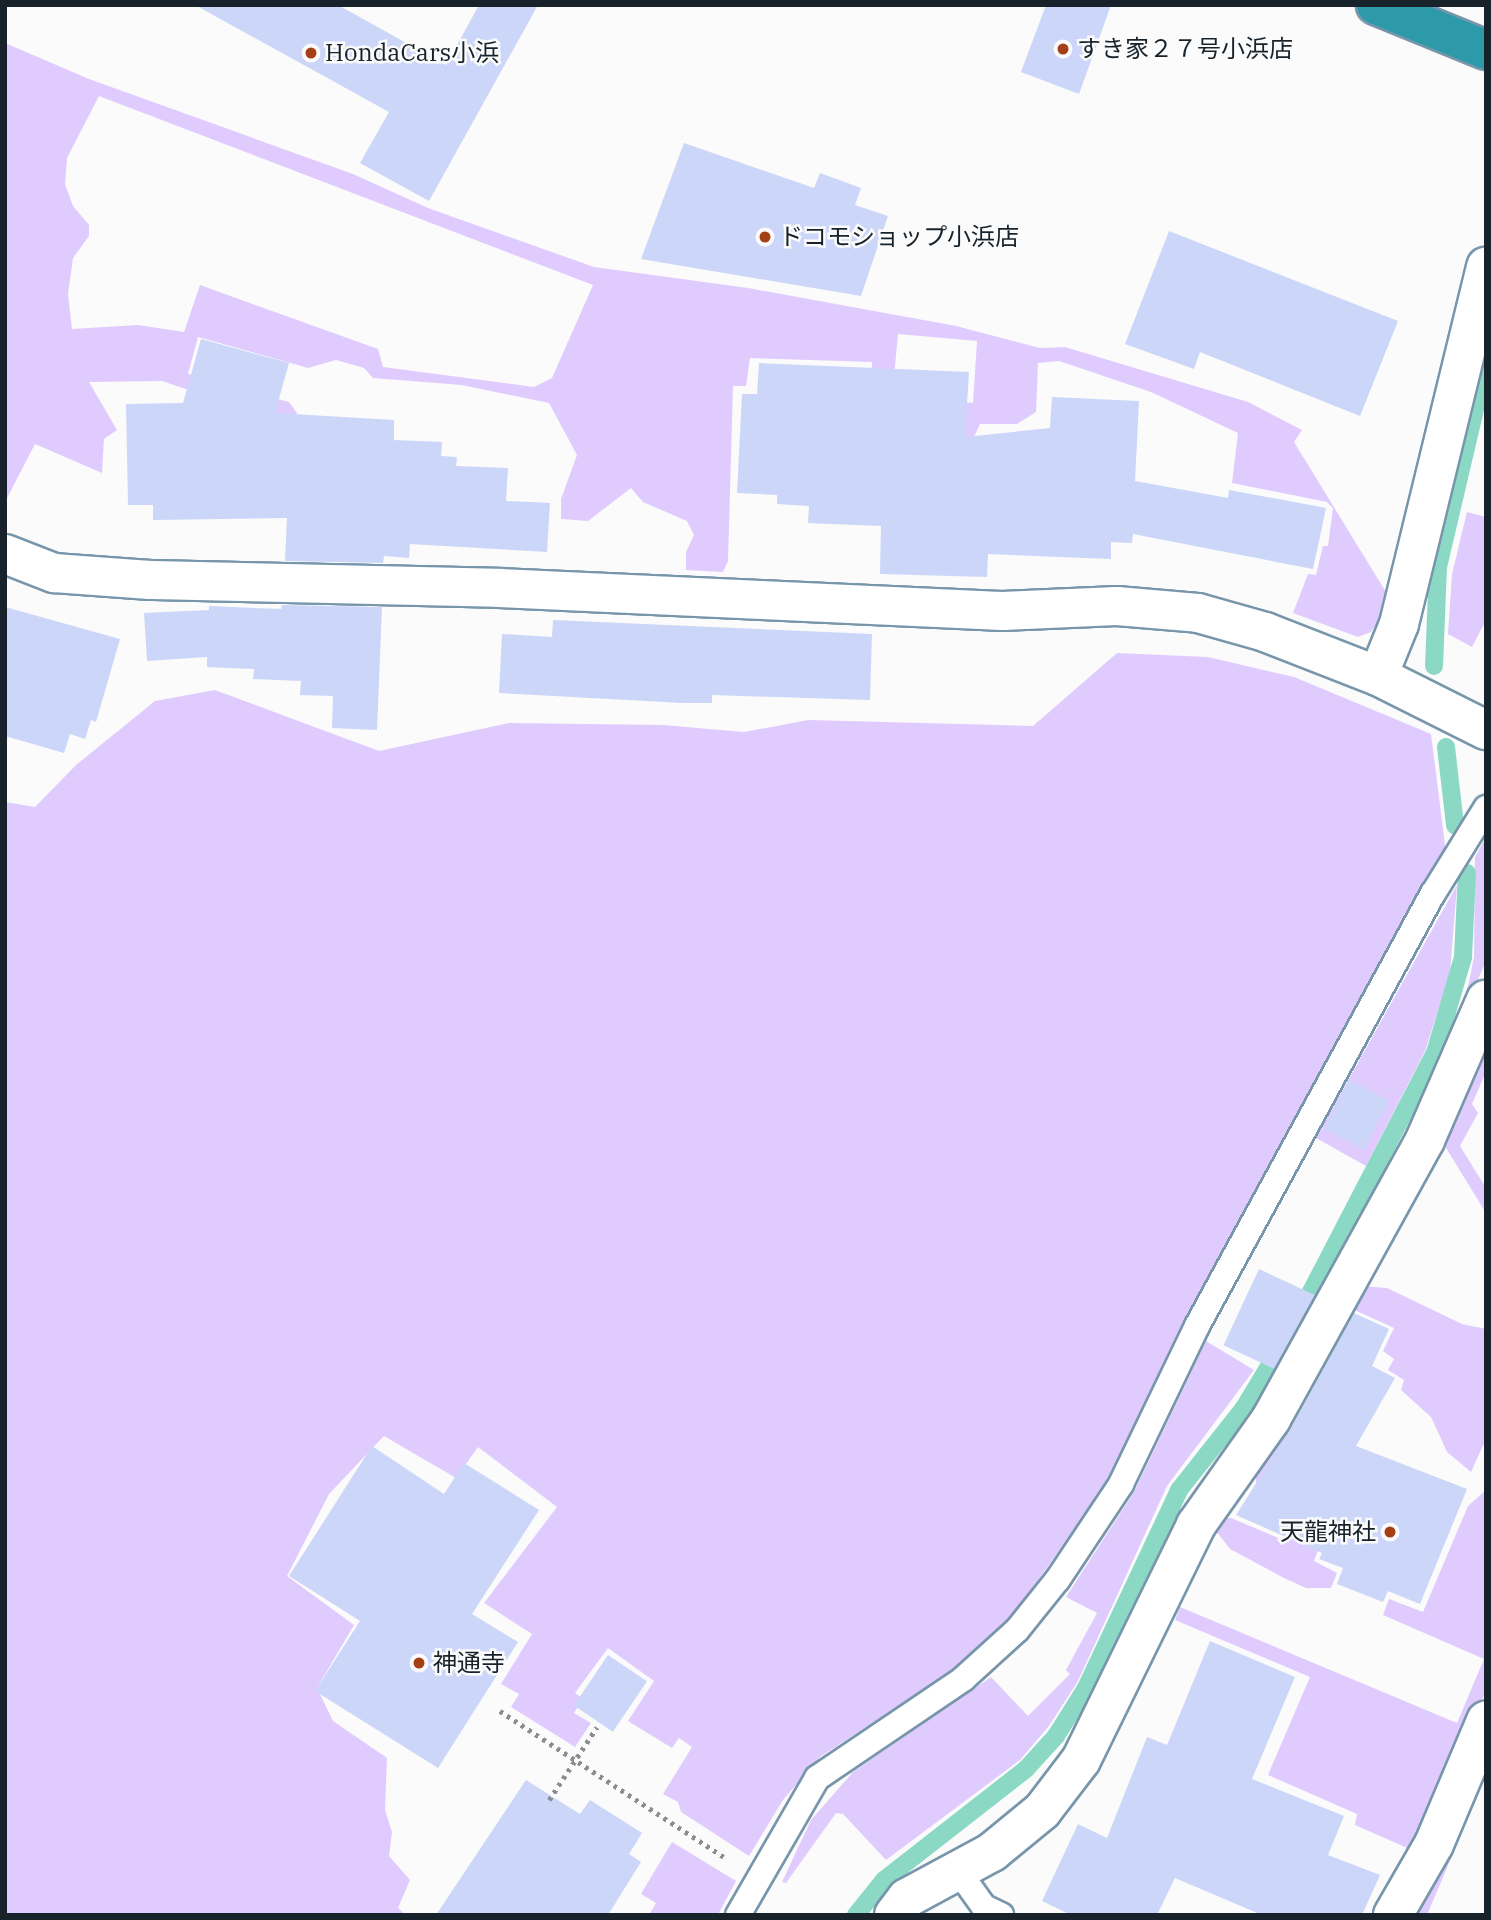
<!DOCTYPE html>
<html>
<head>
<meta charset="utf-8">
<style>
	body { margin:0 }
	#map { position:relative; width:1491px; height:1920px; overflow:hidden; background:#fbfbfb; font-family:"IBM Plex Serif","Noto Sans JP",serif }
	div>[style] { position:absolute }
	.green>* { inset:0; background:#e0cbff }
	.stream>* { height:18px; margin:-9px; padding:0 9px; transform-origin:9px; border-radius:9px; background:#8bd9c5 }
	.building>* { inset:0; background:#cbd6f9; transform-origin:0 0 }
	.path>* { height:4.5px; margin-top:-2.25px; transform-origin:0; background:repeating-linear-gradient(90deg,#888e92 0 3.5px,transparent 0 8.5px) }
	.roads { filter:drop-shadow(2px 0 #7896ab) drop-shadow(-2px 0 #7896ab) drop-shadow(0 2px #7896ab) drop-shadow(0 -2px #7896ab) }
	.lane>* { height:24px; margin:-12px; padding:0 12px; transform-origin:12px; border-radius:12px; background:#fff }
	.street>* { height:38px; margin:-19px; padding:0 19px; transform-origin:19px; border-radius:19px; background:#fff }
	.highway>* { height:38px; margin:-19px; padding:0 19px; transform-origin:19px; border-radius:19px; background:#2c9aa9 }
	.dots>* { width:19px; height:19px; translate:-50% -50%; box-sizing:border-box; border:4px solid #fbfbfb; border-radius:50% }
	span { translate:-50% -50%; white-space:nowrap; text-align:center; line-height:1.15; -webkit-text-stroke:5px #fbfbfb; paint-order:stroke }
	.poi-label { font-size:24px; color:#17222b }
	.left { translate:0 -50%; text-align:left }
	.right { translate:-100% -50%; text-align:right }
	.frame { position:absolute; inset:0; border:7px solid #17222b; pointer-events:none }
</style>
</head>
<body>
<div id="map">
	<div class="green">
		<div style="clip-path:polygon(evenodd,5px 43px,89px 79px,353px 174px,428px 208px,594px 267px,748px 288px,956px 326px,1040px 348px,1065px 347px,1248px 402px,1302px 430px,1294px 442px,1389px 597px,1386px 609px,1371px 632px,1358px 637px,1293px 613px,1308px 574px,1316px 575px,1323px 546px,1328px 546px,1333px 508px,1327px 502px,1232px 483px,1238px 433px,1151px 392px,1059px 361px,1038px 363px,1036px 412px,1017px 424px,980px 424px,974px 437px,950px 449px,920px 399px,973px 403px,977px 341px,898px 334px,888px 442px,869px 442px,872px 362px,750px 358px,746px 386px,733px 386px,728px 561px,723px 572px,686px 570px,686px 552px,694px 535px,687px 521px,643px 502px,631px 488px,588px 521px,561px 519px,561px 499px,577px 455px,549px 403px,462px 385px,373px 378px,364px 368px,336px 360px,308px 368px,198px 337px,188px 374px,289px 402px,297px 413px,291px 425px,162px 381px,89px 382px,117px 430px,104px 439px,102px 473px,35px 444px,5px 502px,5px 43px,99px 96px,593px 285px,552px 378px,534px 387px,383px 367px,378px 349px,200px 285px,184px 332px,138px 325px,72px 329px,68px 294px,73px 258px,89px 236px,89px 225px,73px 206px,65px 184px,67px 158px,99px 96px)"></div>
		<div style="clip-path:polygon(1467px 512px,1486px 517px,1486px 620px,1472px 647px,1448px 634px,1452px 574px)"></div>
		<div style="clip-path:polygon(1117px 653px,1208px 657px,1294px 677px,1431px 734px,1446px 853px,1184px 1320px,1109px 1480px,1010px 1620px,959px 1666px,820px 1757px,783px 1800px,749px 1856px,681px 1812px,678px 1802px,663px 1794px,692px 1747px,679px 1738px,672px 1748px,628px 1721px,654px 1681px,608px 1648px,575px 1693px,583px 1699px,574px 1713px,591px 1723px,575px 1747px,511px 1707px,519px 1694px,501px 1684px,532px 1634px,484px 1603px,557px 1507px,478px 1447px,456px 1478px,384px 1436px,329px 1494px,287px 1576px,354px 1625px,317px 1688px,333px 1721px,387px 1758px,385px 1810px,392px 1832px,389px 1856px,410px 1880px,398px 1908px,406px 1915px,5px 1915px,5px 802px,35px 807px,76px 765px,155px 701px,215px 690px,379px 751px,509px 723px,663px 725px,744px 732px,808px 720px,1033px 726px)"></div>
		<div style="clip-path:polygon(1486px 837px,1486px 961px,1470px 998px,1466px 997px,1474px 957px,1475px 857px)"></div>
		<div style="clip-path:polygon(1457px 885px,1450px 973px,1425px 1051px,1366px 1166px,1316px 1138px)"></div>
		<div style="clip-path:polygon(1486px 1054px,1486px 1072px,1472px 1104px,1478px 1113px,1460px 1146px,1486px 1188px,1486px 1213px,1443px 1143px)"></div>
		<div style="clip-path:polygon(1362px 1286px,1387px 1288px,1462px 1324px,1486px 1329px,1486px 1439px,1471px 1472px,1447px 1452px,1431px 1417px,1401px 1390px,1404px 1380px,1388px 1370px,1394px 1359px,1383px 1351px,1394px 1328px,1350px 1308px)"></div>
		<div style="clip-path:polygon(1206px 1341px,1254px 1370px,1167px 1486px,1078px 1681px,1049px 1726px,1020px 1760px,886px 1860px,843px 1814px,836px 1813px,786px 1883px,782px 1882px,811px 1820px,853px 1772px,991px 1677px,1028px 1716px,1070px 1674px,1066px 1670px,1097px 1613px,1066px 1597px,1134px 1492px)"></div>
		<div style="clip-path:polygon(1281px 1429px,1350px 1469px,1314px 1561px,1337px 1573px,1331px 1588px,1306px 1588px,1284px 1578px,1230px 1549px,1216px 1531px,1222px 1518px,1231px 1518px,1288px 1542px,1304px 1506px,1256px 1484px,1256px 1470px)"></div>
		<div style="clip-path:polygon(1486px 1490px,1486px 1691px,1423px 1837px,1412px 1850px,1355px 1825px,1357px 1814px,1268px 1775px,1310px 1677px,1175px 1620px,1180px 1607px,1457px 1723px,1484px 1659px,1383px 1615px,1389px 1599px,1423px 1612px,1468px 1506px)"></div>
		<div style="clip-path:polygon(1486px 1753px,1486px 1776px,1427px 1915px,1409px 1915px)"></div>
		<div style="clip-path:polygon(672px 1842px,736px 1881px,718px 1915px,649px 1915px,656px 1903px,641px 1894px)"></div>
	</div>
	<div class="stream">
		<div style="left:1434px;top:666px;width:99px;rotate:-87.7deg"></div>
		<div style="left:1438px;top:567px;width:210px;rotate:-76.8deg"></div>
		<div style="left:1446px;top:747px;width:79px;rotate:83.4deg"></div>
		<div style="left:1300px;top:1313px;width:293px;rotate:-62.6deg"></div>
		<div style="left:1435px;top:1053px;width:100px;rotate:-73.7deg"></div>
		<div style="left:1463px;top:957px;width:84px;rotate:-87.3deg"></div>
		<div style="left:856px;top:1915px;width:45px;rotate:-51.3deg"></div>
		<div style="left:884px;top:1880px;width:180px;rotate:-38deg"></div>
		<div style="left:1026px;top:1769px;width:45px;rotate:-47.7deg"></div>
		<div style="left:1056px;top:1736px;width:57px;rotate:-58deg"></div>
		<div style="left:1086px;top:1688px;width:219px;rotate:-64.8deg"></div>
		<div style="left:1179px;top:1490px;width:105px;rotate:-51.6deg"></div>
		<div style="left:1244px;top:1408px;width:64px;rotate:-59deg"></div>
	</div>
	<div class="building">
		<div style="clip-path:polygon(195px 5px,338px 5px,446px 65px,479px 5px,538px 5px,429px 201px,360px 163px,389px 112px)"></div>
		<div style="clip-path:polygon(1046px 5px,1111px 5px,1079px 94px,1021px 72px)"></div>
		<div style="clip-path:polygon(684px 143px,814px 188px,820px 173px,861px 188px,855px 205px,888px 216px,861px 296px,641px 259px)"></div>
		<div style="clip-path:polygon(1169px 231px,1398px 321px,1360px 416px,1200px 352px,1194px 369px,1125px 344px)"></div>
		<div style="clip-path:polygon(201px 339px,289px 363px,275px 413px,394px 420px,394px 440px,442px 442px,441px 456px,457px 457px,456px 466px,508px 468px,506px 501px,550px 503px,547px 552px,410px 544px,409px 558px,384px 556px,383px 563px,285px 561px,287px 518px,153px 520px,153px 505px,128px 505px,126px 404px,183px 403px)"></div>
		<div style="clip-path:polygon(759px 363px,969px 372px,965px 437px,1050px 428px,1052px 397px,1139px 401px,1135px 481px,1228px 498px,1229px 490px,1326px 508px,1313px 569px,1133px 534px,1132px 543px,1111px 542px,1111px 559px,988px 554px,987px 577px,880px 574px,881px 526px,808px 523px,809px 506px,777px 504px,777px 495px,737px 493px,742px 394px,757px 394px)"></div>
		<div style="clip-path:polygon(282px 605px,382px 607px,377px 730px,332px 728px,333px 696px,300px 695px,301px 681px,253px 679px,254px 669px,207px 667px,207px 657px,147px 661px,144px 613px,209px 610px,209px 606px,281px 609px)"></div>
		<div style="clip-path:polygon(5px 607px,120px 639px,96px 722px,91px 720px,85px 739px,70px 734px,64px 753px,5px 736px)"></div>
		<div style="clip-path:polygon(553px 620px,872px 634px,870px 700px,712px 695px,712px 703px,683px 703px,499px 693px,502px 634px,552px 637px)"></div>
		<div style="left:1349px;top:1080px;width:45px;height:55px;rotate:27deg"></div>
		<div style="left:1259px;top:1269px;width:62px;height:84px;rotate:25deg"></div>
		<div style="clip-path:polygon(1354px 1313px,1389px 1329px,1372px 1366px,1395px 1378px,1356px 1446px,1467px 1489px,1420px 1604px,1388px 1591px,1383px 1602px,1337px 1584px,1343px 1568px,1319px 1559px,1322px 1553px,1236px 1515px,1290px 1430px)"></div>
		<div style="clip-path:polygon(372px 1446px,444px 1494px,464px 1463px,539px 1510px,472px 1614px,518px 1642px,438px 1768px,315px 1691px,360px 1621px,289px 1576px)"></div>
		<div style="clip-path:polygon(1210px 1641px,1295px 1677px,1252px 1779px,1344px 1816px,1328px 1855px,1380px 1875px,1362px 1915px,1262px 1915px,1175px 1878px,1157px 1915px,1071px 1915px,1042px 1901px,1078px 1824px,1107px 1838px,1147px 1737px,1167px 1745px)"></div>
		<div style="left:608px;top:1655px;width:47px;height:61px;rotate:34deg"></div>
		<div style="clip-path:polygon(526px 1780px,580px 1814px,590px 1800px,642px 1833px,629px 1854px,641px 1862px,608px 1915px,436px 1915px)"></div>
	</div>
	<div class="path">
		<div style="left:500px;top:1711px;width:267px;rotate:33.1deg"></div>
		<div style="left:549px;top:1800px;width:87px;rotate:-56.7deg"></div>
	</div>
	<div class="roads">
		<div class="lane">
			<div style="left:956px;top:1868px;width:48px;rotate:54.3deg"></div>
			<div style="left:984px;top:1907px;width:19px;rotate:25deg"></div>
			<div style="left:738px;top:1915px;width:158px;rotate:-60deg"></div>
			<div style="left:817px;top:1778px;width:176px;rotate:-34.1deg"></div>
			<div style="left:963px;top:1679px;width:73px;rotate:-42.2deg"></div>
			<div style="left:1017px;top:1630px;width:65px;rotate:-51.2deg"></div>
			<div style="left:1058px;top:1579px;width:114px;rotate:-56.4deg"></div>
			<div style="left:1121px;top:1484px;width:175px;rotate:-64.3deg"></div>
			<div style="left:1197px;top:1326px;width:494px;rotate:-61.4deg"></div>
			<div style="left:1434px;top:892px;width:99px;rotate:-58.2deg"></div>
		</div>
		<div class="street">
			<div style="left:5px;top:554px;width:53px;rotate:21.2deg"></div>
			<div style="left:54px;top:573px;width:96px;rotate:4.2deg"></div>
			<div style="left:150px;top:580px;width:349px;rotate:1.3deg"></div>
			<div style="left:499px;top:588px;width:504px;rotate:2.62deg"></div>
			<div style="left:1002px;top:611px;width:115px;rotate:-2.5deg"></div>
			<div style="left:1117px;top:606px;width:81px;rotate:4.9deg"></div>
			<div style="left:1198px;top:613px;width:70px;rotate:15.8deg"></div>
			<div style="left:1265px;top:632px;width:121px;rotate:21.3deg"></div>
			<div style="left:1378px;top:676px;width:121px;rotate:26.6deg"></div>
			<div style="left:1378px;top:676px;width:56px;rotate:-68deg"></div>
			<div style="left:1399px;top:624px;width:368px;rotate:-76.3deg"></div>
			<div style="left:894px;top:1915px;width:21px;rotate:-53deg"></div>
			<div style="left:907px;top:1898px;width:97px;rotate:-28.4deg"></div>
			<div style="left:992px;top:1852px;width:65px;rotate:-39.4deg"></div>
			<div style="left:1042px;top:1811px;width:64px;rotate:-52.6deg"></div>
			<div style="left:1081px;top:1760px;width:262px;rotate:-63.9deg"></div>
			<div style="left:1196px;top:1525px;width:130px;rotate:-54.7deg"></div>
			<div style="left:1271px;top:1419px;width:319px;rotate:-61.1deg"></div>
			<div style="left:1425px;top:1140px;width:153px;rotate:-66.5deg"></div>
			<div style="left:1393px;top:1915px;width:82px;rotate:-60deg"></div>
			<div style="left:1434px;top:1844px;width:134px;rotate:-67.1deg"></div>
		</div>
		<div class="highway">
			<div style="left:1376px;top:5px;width:119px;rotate:22.2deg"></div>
		</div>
	</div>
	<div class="dots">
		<div style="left:1063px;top:49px;background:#a53f16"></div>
		<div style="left:311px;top:53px;background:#a53f16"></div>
		<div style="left:765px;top:237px;background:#a53f16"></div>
		<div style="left:1390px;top:1532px;background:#a53f16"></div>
		<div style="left:419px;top:1663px;background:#a53f16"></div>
	</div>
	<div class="poi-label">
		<span class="left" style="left:1077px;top:49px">すき家２７号小浜店</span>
		<span class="left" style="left:325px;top:53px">HondaCars小浜</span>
		<span class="left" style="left:779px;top:237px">ドコモショップ小浜店</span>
		<span class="right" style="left:1376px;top:1532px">天龍神社</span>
		<span class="left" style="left:433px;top:1663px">神通寺</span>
	</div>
	<div class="frame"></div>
</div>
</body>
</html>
